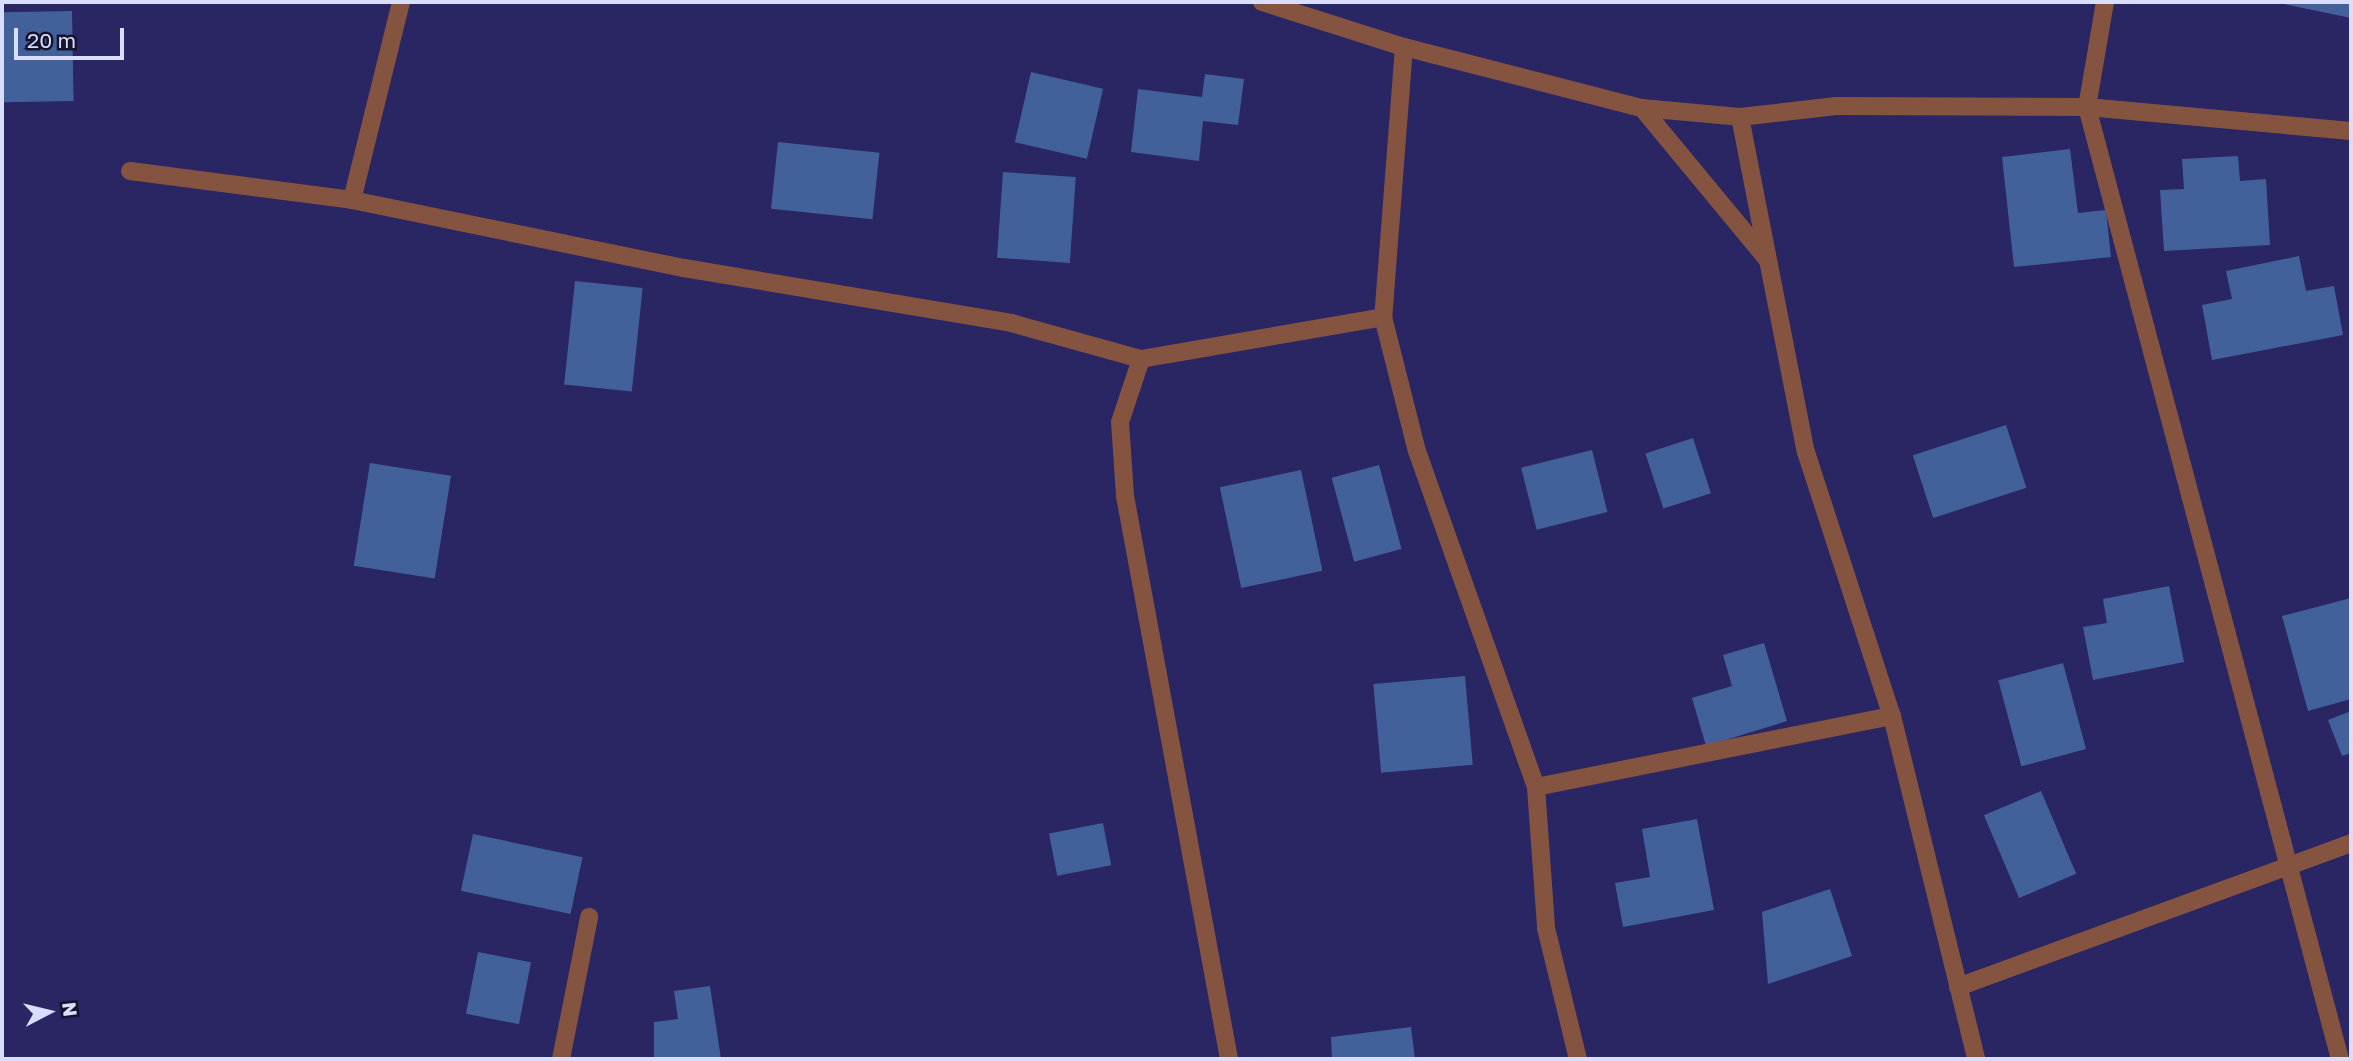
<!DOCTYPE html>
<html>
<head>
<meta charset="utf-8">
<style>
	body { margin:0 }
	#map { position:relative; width:2353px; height:1061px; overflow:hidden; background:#2a2563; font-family:"Golos Text",sans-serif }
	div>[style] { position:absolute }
	.building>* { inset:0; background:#42619b; transform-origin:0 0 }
	.street>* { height:18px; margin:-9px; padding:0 9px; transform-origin:9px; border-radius:9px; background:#855441 }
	span { translate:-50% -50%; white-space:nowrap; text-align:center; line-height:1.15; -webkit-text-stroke:6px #15142f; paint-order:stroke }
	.frame { position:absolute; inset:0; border:4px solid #daddfc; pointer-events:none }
	.north { position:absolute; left:14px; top:977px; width:70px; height:70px; -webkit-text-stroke:5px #15142f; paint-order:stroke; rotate:83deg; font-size:19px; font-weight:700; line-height:28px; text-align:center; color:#daddfc }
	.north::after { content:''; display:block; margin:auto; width:24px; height:32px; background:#daddfc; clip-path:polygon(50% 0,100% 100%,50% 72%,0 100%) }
	.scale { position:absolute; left:14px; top:28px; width:110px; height:32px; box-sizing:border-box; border:4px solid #daddfc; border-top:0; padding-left:9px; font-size:21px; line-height:24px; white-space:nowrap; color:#daddfc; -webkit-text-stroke:5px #15142f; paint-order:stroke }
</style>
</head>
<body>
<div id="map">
	<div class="building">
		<div style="clip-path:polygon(2285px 2px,2351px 2px,2351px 18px,2284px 4px)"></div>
		<div style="left:72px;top:11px;width:90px;height:70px;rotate:89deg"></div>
		<div style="left:1031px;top:72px;width:74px;height:72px;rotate:13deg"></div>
		<div style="clip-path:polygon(1205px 74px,1244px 79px,1238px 125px,1203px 121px,1199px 161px,1131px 152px,1138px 89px,1202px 97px)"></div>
		<div style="left:778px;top:142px;width:102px;height:67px;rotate:6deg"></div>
		<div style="clip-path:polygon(2070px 149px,2078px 213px,2106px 210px,2111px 257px,2014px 267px,2002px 157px)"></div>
		<div style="clip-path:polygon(2238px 156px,2240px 181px,2266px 179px,2270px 245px,2164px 251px,2160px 190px,2184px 189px,2182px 159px)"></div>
		<div style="left:1003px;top:172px;width:73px;height:86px;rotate:4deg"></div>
		<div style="clip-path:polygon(2299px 256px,2306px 291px,2334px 286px,2343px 335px,2212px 360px,2202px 305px,2232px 299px,2226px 271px)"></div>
		<div style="left:575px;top:281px;width:68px;height:104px;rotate:6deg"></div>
		<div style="left:2006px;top:425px;width:66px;height:98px;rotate:72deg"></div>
		<div style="left:1693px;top:438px;width:58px;height:50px;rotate:72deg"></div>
		<div style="left:1592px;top:450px;width:64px;height:73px;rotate:76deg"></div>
		<div style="left:370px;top:463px;width:82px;height:104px;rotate:9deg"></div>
		<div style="left:1379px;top:465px;width:87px;height:49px;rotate:75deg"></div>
		<div style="left:1301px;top:470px;width:103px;height:83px;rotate:78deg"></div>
		<div style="clip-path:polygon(2169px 586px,2184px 662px,2093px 680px,2083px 627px,2107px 623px,2103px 599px)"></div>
		<div style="clip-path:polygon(2351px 598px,2351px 699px,2308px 711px,2282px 616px)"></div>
		<div style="clip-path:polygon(1764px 643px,1787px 721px,1706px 746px,1692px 698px,1732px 686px,1723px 655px)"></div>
		<div style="left:2063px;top:663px;width:89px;height:67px;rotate:75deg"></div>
		<div style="left:1465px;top:676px;width:89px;height:92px;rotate:85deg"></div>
		<div style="clip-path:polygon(2351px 711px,2351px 753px,2342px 756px,2328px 720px)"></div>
		<div style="left:2041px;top:791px;width:90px;height:62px;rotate:67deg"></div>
		<div style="clip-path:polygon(1697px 819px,1714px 910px,1623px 927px,1615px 883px,1650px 877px,1642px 829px)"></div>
		<div style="left:1103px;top:823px;width:43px;height:55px;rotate:79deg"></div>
		<div style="left:473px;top:834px;width:112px;height:58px;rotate:12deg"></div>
		<div style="clip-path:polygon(1830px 889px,1852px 956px,1768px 984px,1762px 912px)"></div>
		<div style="left:478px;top:952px;width:54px;height:63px;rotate:11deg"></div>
		<div style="clip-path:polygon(710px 986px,721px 1059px,654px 1059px,654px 1022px,678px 1019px,674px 991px)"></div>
		<div style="clip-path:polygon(1411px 1027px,1415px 1059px,1332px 1059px,1331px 1037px)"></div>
	</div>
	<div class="street">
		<div style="left:1262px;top:2px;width:149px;rotate:17.6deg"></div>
		<div style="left:1404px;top:47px;width:246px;rotate:14.4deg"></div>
		<div style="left:1642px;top:108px;width:98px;rotate:5.2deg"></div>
		<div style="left:1740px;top:117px;width:97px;rotate:-6.5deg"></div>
		<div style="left:1836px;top:106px;width:251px;rotate:0.2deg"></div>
		<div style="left:2087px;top:107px;width:265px;rotate:5.2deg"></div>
		<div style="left:2105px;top:2px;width:107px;rotate:99.7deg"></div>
		<div style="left:2087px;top:107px;width:985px;rotate:75.12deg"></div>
		<div style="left:1404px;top:47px;width:271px;rotate:94.4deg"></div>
		<div style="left:1383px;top:317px;width:138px;rotate:75.8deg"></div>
		<div style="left:1417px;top:451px;width:356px;rotate:70.5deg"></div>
		<div style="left:1536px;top:787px;width:141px;rotate:85.9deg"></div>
		<div style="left:1546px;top:928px;width:135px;rotate:76.3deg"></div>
		<div style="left:1642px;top:108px;width:196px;rotate:50.4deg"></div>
		<div style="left:1740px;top:117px;width:341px;rotate:78.9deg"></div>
		<div style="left:1806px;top:452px;width:278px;rotate:72deg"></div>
		<div style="left:1892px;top:716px;width:353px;rotate:76.2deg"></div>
		<div style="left:130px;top:171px;width:224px;rotate:7.4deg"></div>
		<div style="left:352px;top:200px;width:339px;rotate:11.6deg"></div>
		<div style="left:684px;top:268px;width:332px;rotate:9.5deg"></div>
		<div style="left:1011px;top:323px;width:135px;rotate:15.5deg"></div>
		<div style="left:1141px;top:359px;width:246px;rotate:-9.8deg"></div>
		<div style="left:352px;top:200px;width:204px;rotate:-76.1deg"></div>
		<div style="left:1141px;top:359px;width:66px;rotate:108.4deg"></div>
		<div style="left:1120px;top:422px;width:74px;rotate:86.1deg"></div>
		<div style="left:1125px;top:496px;width:573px;rotate:79.53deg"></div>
		<div style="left:1536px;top:787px;width:363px;rotate:-11.3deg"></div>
		<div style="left:1958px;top:987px;width:419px;rotate:-20.1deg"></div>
		<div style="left:561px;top:1059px;width:145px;rotate:-78.8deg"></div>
	</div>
	<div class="frame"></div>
	<div class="north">N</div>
	<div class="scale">20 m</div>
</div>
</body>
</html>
